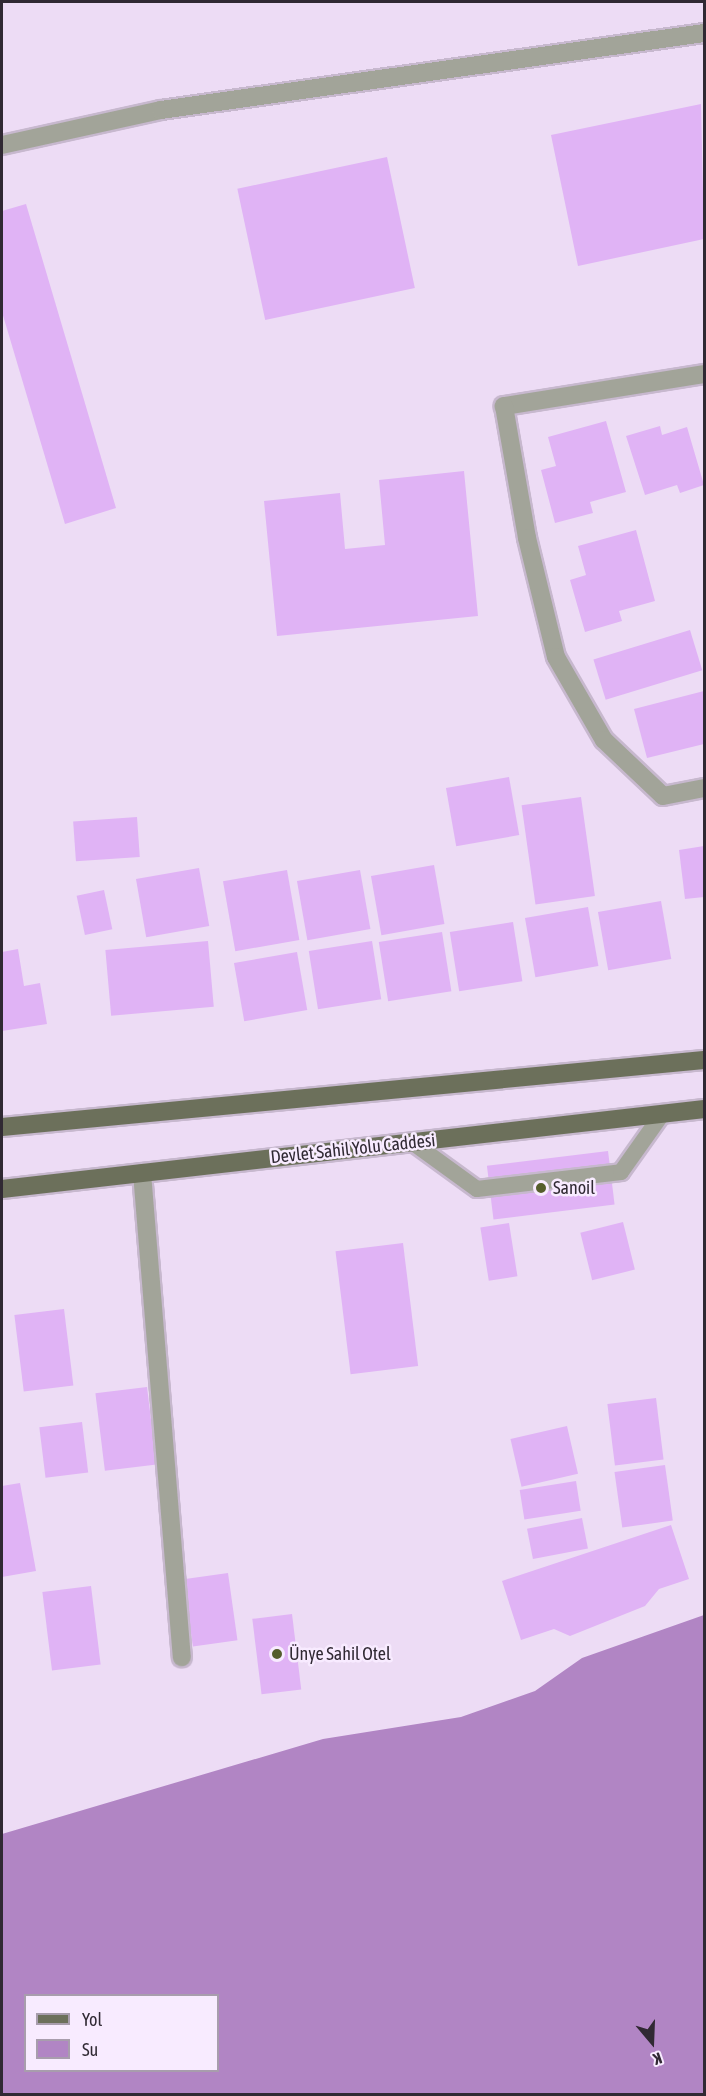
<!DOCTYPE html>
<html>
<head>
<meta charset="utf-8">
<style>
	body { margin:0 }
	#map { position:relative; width:706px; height:2096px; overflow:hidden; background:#eddcf5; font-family:"Asap Condensed",sans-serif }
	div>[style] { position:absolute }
	.water>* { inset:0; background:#b185c4 }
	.building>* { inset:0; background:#e0b3f5; transform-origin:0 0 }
	.roads { filter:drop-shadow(2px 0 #c7b8ce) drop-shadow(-2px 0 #c7b8ce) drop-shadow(0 2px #c7b8ce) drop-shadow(0 -2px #c7b8ce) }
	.lane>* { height:16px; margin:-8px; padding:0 8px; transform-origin:8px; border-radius:8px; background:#a2a499 }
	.street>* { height:18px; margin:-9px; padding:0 9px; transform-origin:9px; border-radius:9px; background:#a2a499 }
	.primary>* { height:18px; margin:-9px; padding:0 9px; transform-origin:9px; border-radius:9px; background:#6c705b }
	.dots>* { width:16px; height:16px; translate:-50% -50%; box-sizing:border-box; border:3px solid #f8ebff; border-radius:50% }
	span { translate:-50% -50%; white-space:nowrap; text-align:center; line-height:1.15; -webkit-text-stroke:5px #f8ebff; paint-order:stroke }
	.street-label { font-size:18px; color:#302933 }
	.poi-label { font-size:18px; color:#302933 }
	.left { translate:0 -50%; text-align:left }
	.frame { position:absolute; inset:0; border:3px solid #302933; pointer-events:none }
	.legend { position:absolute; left:24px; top:1994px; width:195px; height:78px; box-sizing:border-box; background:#f8ebff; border:2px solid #a89dad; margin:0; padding:8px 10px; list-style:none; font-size:18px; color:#302933 }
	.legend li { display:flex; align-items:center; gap:12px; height:30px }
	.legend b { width:30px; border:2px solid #a89dad }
	.north { position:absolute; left:622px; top:2012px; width:60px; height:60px; -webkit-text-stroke:4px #f8ebff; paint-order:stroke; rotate:161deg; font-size:16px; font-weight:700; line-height:24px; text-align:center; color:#302933 }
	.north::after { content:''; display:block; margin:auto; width:21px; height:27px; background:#302933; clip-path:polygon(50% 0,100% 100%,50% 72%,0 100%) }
</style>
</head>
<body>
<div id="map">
	<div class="water">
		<div style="clip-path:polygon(evenodd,704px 1615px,704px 2094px,2px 2094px,2px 1834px,323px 1739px,461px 1717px,535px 1691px,582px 1658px,704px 1615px,26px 1996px,218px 1996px,218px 2070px,26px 2070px,26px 1996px)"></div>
	</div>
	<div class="building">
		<div style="clip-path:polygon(701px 104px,704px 239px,578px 266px,551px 135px)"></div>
		<div style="left:387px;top:157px;width:134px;height:153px;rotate:78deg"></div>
		<div style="clip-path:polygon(26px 204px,116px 508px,65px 524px,2px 312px,2px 211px)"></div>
		<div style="clip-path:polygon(606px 421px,626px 492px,590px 502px,593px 513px,555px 523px,541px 470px,556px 466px,548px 437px)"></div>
		<div style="clip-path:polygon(660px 426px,662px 435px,687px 427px,704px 485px,680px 493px,677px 485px,645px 495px,626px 436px)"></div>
		<div style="clip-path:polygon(464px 471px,478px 616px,277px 636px,264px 501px,340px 493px,345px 549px,385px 545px,379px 480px)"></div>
		<div style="clip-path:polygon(636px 530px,655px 601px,619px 611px,622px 621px,585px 632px,570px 580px,586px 575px,578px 546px)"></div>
		<div style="left:690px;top:630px;width:42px;height:101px;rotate:73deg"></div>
		<div style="clip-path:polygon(704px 691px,704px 744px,647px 758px,634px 709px)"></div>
		<div style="left:509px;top:777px;width:59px;height:64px;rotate:80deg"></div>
		<div style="left:581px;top:797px;width:100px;height:60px;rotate:82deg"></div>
		<div style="left:137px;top:817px;width:40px;height:64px;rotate:86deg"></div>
		<div style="clip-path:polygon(704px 846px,704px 897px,685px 899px,679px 850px)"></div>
		<div style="left:434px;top:865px;width:60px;height:64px;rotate:80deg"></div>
		<div style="left:199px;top:868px;width:59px;height:64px;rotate:80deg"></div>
		<div style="left:287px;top:870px;width:71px;height:65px;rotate:80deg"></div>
		<div style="left:360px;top:870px;width:60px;height:64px;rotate:80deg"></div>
		<div style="left:104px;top:890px;width:40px;height:28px;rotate:78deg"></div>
		<div style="left:661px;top:901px;width:59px;height:64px;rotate:80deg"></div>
		<div style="left:588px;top:907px;width:60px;height:64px;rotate:80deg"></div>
		<div style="left:513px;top:922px;width:60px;height:64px;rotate:81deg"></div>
		<div style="left:442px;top:932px;width:60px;height:64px;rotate:81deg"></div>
		<div style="left:208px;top:941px;width:66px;height:103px;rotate:85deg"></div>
		<div style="left:372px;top:941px;width:59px;height:64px;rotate:81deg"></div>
		<div style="clip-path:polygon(18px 949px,24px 986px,40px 983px,47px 1024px,2px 1031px,2px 952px)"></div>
		<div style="left:297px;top:952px;width:59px;height:64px;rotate:80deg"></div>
		<div style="left:608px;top:1151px;width:54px;height:122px;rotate:83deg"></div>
		<div style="left:623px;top:1222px;width:49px;height:44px;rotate:76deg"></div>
		<div style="left:509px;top:1223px;width:54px;height:29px;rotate:81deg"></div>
		<div style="left:403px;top:1243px;width:124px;height:68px;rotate:83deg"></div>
		<div style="left:64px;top:1309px;width:77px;height:50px;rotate:83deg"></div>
		<div style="left:147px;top:1387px;width:78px;height:52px;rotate:83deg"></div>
		<div style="left:656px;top:1398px;width:62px;height:49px;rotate:83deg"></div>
		<div style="left:82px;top:1422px;width:51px;height:43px;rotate:83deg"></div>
		<div style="left:567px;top:1426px;width:49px;height:58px;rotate:77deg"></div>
		<div style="left:665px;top:1465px;width:56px;height:51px;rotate:82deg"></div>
		<div style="left:576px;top:1481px;width:30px;height:57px;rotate:81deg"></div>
		<div style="clip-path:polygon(20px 1483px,36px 1571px,2px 1577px,2px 1486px)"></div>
		<div style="left:582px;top:1518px;width:31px;height:56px;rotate:79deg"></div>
		<div style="clip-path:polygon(671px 1525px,689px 1579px,659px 1589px,645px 1606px,570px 1636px,554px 1629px,521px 1640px,502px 1581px)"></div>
		<div style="left:228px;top:1573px;width:68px;height:45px;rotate:82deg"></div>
		<div style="left:91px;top:1586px;width:79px;height:49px;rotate:83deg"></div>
		<div style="left:292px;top:1614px;width:76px;height:40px;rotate:83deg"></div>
	</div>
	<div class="roads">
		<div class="lane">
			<div style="left:412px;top:1142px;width:80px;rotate:35.9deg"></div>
			<div style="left:477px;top:1189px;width:145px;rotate:-6.7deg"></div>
			<div style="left:621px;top:1172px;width:71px;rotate:-54.7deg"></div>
		</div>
		<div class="street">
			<div style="left:2px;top:145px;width:163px;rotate:-12.4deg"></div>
			<div style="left:161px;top:110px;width:548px;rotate:-8.07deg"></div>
			<div style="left:704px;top:374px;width:203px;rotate:170.9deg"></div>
			<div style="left:504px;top:406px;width:134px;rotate:80.1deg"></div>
			<div style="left:527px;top:538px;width:122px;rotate:76.3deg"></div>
			<div style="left:556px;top:657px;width:96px;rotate:60deg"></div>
			<div style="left:604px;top:740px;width:81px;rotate:43.5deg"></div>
			<div style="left:663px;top:796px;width:42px;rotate:-11deg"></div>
			<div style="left:142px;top:1173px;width:486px;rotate:85.3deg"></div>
		</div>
		<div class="primary">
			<div style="left:2px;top:1127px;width:705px;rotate:-5.45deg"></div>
			<div style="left:2px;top:1189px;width:707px;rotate:-6.5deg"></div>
		</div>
	</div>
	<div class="dots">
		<div style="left:541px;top:1188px;background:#555d2c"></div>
		<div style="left:277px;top:1654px;background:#555d2c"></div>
	</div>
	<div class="street-label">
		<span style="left:353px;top:1149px;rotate:-6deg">Devlet Sahil Yolu Caddesi</span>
	</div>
	<div class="poi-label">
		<span class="left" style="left:553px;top:1188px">Sanoil</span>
		<span class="left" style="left:289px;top:1654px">Ünye Sahil Otel</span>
	</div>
	<div class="frame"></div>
	<ul class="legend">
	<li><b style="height:8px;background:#6c705b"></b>Yol</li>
	<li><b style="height:16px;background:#b185c4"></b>Su</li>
	</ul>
	<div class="north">K</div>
</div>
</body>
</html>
